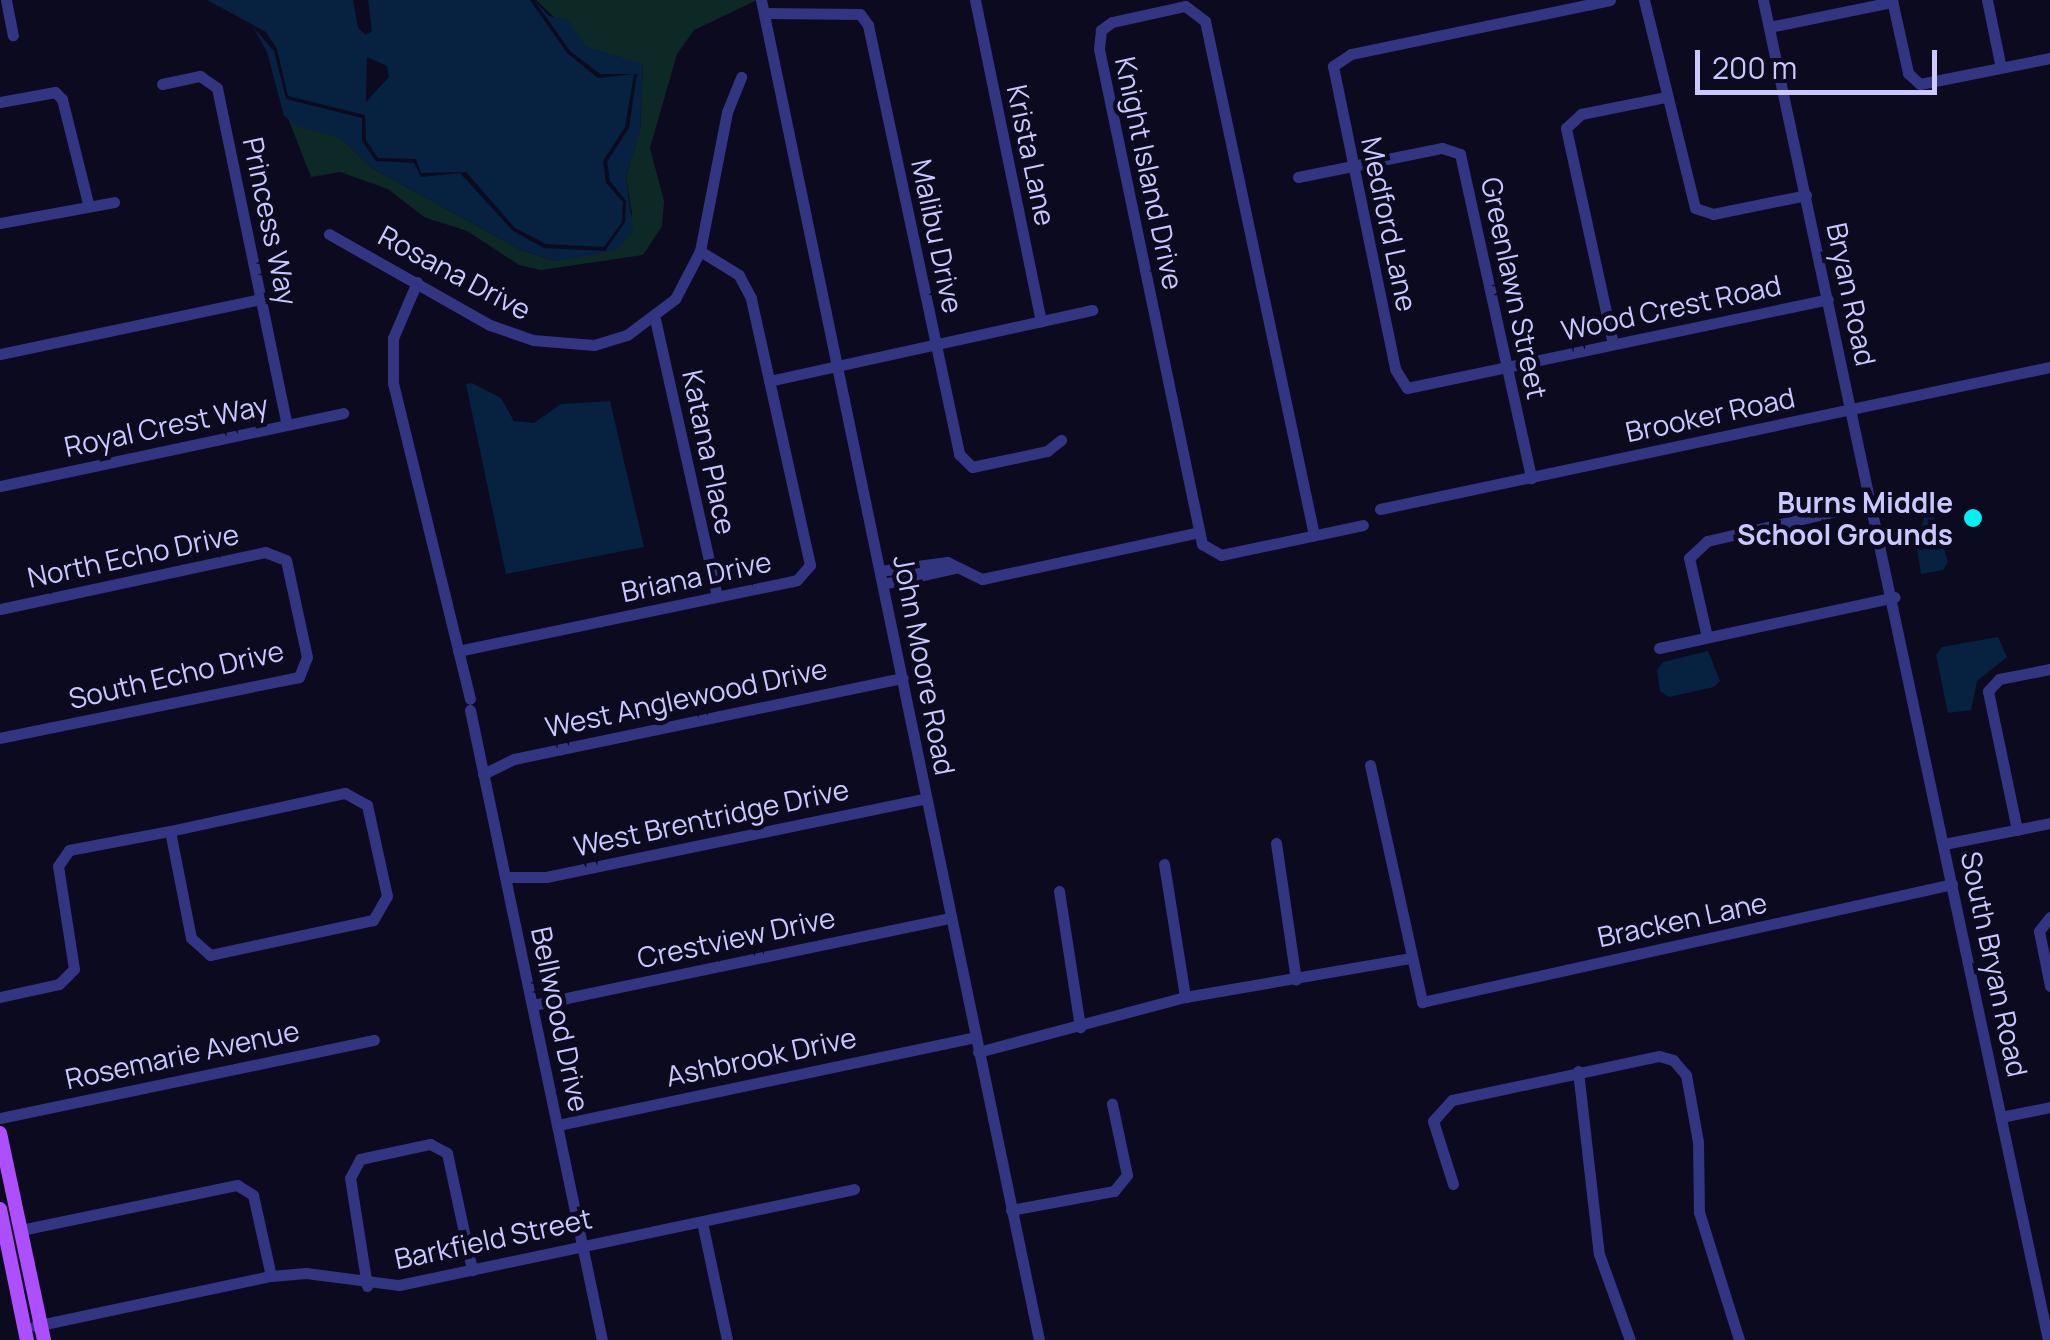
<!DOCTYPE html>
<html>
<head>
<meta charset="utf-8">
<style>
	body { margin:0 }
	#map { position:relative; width:2050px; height:1340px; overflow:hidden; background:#0c0a1f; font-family:Manrope,sans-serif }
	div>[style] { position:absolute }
	.green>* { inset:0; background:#0d2926 }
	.water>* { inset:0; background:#072141 }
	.minor>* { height:11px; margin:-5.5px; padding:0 5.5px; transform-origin:5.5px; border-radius:5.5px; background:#313582 }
	.major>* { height:14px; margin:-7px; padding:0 7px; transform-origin:7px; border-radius:7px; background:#ae4fff }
	.dots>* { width:28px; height:28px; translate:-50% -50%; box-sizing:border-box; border:5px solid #0c0a1f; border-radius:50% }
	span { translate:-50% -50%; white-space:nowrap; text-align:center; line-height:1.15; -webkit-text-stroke:9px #0c0a1f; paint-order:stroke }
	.street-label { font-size:28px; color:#cac8ff }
	.poi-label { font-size:28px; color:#cac8ff; font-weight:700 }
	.right { translate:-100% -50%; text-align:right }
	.scale { position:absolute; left:1695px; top:50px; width:242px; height:45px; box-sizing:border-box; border:5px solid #cac8ff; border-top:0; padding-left:12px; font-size:30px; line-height:35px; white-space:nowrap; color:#cac8ff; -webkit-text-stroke:8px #0c0a1f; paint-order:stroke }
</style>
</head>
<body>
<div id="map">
	<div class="green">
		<div style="clip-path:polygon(536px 0,757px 0,694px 30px,677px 54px,650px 148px,664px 201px,662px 226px,643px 255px,541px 270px,519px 265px,467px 231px,424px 217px,388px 189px,340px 172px,311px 177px,288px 118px,342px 139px,372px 168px,521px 250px,555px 261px,617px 249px,632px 214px,626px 177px,640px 130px,643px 65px,586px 47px)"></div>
	</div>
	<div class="water">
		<div style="clip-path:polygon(evenodd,207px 0,353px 0,358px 28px,366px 35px,372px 31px,368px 0,530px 0,567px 53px,598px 78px,634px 74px,625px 127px,603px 161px,606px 183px,623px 202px,622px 222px,604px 247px,546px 244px,515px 228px,466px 172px,421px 173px,416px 159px,378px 158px,366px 140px,365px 115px,288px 96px,277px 49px,266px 32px,207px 0,367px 57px,387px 66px,389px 77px,366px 102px,367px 57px)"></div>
		<div style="clip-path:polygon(534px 0,549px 16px,567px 19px,586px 47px,643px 64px,640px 131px,626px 177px,633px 232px,617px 249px,598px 254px,555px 261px,521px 250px,372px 168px,342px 139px,297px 126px,284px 116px,267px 52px,253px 27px,274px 51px,286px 99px,362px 118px,362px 141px,376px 161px,414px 163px,421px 177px,460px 173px,513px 231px,544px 248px,605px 251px,625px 222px,626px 201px,610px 181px,607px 162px,629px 128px,637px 74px,600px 74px,570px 51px)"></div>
		<div style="clip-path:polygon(472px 383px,501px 398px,514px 421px,534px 423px,561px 404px,610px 401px,644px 547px,506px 574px,466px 384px)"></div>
		<div style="clip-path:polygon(1934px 515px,1948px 562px,1943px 570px,1921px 574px,1917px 549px,1924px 517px)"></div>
		<div style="clip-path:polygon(1998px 637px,2007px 657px,1977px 681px,1971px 710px,1948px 713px,1936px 655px,1942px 647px)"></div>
		<div style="clip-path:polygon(1708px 651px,1720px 681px,1714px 687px,1669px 697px,1660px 691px,1657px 670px,1663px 662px)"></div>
	</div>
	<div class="minor">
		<div style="left:6px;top:0;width:36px;rotate:79deg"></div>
		<div style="left:761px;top:0;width:1369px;rotate:78.28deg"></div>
		<div style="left:975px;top:0;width:328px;rotate:78.4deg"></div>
		<div style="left:1610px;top:0;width:265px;rotate:168.2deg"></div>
		<div style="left:1351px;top:54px;width:22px;rotate:146deg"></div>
		<div style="left:1333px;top:66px;width:309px;rotate:78.4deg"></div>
		<div style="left:1395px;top:369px;width:22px;rotate:58deg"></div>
		<div style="left:1407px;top:388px;width:430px;rotate:-11.9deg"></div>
		<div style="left:1644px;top:0;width:214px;rotate:76.2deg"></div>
		<div style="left:1695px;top:208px;width:19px;rotate:18deg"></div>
		<div style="left:1713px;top:214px;width:95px;rotate:-11.5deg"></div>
		<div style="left:1763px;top:0;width:1370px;rotate:77.99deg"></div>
		<div style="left:1892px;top:0;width:75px;rotate:77.6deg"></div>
		<div style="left:1908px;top:73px;width:16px;rotate:43deg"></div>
		<div style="left:1920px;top:84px;width:133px;rotate:-11.3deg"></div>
		<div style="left:1987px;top:0;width:69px;rotate:78.4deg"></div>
		<div style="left:764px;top:13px;width:96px;rotate:0.6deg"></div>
		<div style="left:860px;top:14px;width:14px;rotate:54deg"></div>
		<div style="left:868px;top:25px;width:439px;rotate:78deg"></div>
		<div style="left:959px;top:454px;width:18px;rotate:45deg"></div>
		<div style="left:972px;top:467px;width:77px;rotate:-12deg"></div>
		<div style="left:1047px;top:451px;width:18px;rotate:-38deg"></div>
		<div style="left:1769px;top:27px;width:126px;rotate:-11.5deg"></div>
		<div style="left:162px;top:84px;width:39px;rotate:-12deg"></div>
		<div style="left:200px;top:76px;width:21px;rotate:35deg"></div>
		<div style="left:217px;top:88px;width:344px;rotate:78.3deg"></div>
		<div style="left:0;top:102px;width:56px;rotate:-10.3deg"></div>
		<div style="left:55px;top:92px;width:10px;rotate:45deg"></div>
		<div style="left:62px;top:99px;width:107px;rotate:76deg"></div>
		<div style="left:1298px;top:177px;width:147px;rotate:-11.4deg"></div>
		<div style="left:1442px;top:148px;width:19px;rotate:18deg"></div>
		<div style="left:1460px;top:154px;width:332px;rotate:77.6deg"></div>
		<div style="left:0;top:223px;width:116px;rotate:-10.4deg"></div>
		<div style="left:329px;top:234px;width:185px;rotate:29.5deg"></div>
		<div style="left:490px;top:325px;width:46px;rotate:19.2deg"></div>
		<div style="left:533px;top:340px;width:61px;rotate:4.7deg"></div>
		<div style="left:594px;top:345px;width:34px;rotate:-17deg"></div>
		<div style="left:627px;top:335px;width:60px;rotate:-36.9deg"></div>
		<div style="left:675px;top:299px;width:54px;rotate:-62.5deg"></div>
		<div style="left:700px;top:251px;width:142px;rotate:-79deg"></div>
		<div style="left:727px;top:112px;width:38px;rotate:-68deg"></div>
		<div style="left:417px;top:282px;width:61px;rotate:113.2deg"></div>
		<div style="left:393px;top:338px;width:45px;rotate:90deg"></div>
		<div style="left:393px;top:383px;width:325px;rotate:76.3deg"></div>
		<div style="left:655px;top:319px;width:284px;rotate:77.4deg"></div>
		<div style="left:1613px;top:344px;width:221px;rotate:-102.3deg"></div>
		<div style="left:1566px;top:128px;width:21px;rotate:-43deg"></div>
		<div style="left:1581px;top:114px;width:87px;rotate:-11.3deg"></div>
		<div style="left:0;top:354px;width:268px;rotate:-11.9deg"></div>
		<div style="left:769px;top:381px;width:331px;rotate:-12.4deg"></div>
		<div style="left:0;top:486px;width:351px;rotate:-12deg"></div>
		<div style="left:1380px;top:509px;width:685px;rotate:-11.97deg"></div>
		<div style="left:1314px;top:535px;width:525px;rotate:-101.97deg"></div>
		<div style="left:1205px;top:21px;width:25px;rotate:-143deg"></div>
		<div style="left:1185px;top:6px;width:75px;rotate:167.6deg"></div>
		<div style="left:1112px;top:22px;width:14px;rotate:144deg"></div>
		<div style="left:1101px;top:30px;width:19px;rotate:96deg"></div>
		<div style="left:1099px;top:49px;width:506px;rotate:78.25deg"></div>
		<div style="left:1202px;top:544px;width:22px;rotate:30deg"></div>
		<div style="left:1221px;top:555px;width:145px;rotate:-11.9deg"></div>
		<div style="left:880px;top:571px;width:68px;rotate:-7.7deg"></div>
		<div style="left:947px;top:562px;width:39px;rotate:26deg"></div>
		<div style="left:982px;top:579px;width:222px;rotate:-12.2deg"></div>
		<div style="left:883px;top:584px;width:74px;rotate:-12.5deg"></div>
		<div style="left:0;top:609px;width:271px;rotate:-12.1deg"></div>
		<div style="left:265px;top:552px;width:22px;rotate:21deg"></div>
		<div style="left:286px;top:560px;width:99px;rotate:77.8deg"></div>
		<div style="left:307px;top:657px;width:22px;rotate:112deg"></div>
		<div style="left:299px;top:677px;width:305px;rotate:168.5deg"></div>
		<div style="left:1707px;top:637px;width:81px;rotate:-102.8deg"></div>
		<div style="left:1689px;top:558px;width:25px;rotate:-43deg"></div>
		<div style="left:1707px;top:541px;width:169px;rotate:-13deg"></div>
		<div style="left:1659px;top:648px;width:241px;rotate:-12.2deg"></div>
		<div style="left:458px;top:651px;width:346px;rotate:-11.8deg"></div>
		<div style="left:797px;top:580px;width:20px;rotate:-49deg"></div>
		<div style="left:810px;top:565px;width:273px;rotate:-102.5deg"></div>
		<div style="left:751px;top:298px;width:26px;rotate:-118deg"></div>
		<div style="left:739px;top:275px;width:46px;rotate:-148.4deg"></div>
		<div style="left:470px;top:710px;width:644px;rotate:78.17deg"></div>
		<div style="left:1370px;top:765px;width:243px;rotate:77.6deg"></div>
		<div style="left:1422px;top:1002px;width:543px;rotate:-12.55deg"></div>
		<div style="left:483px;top:774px;width:34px;rotate:-26deg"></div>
		<div style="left:514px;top:759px;width:397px;rotate:-11.8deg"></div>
		<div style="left:345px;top:793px;width:25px;rotate:29deg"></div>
		<div style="left:367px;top:805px;width:93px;rotate:77.6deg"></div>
		<div style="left:387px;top:896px;width:28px;rotate:120deg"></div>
		<div style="left:373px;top:920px;width:167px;rotate:167.9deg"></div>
		<div style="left:210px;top:955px;width:25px;rotate:-138deg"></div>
		<div style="left:191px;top:938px;width:109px;rotate:-101.1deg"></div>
		<div style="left:170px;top:831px;width:179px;rotate:-12.3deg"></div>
		<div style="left:2017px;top:830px;width:142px;rotate:-101.8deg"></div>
		<div style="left:1988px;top:691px;width:16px;rotate:-47deg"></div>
		<div style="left:1999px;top:679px;width:52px;rotate:-11.1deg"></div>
		<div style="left:1276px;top:843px;width:138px;rotate:81.7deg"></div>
		<div style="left:1944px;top:844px;width:108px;rotate:-11.2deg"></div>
		<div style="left:1164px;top:864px;width:135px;rotate:81deg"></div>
		<div style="left:506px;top:877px;width:40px"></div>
		<div style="left:546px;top:877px;width:388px;rotate:-11.7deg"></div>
		<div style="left:1059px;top:891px;width:138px;rotate:81.2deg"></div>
		<div style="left:2050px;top:917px;width:18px;rotate:128deg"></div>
		<div style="left:2039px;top:931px;width:56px;rotate:78.7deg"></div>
		<div style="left:0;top:997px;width:60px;rotate:-12.4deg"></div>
		<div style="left:59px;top:984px;width:21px;rotate:-45deg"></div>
		<div style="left:74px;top:969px;width:104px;rotate:-98.8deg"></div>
		<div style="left:58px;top:866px;width:19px;rotate:-55deg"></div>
		<div style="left:69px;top:850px;width:103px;rotate:-10.7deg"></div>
		<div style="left:533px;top:1005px;width:426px;rotate:-11.8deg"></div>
		<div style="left:978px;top:1052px;width:214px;rotate:-14.9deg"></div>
		<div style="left:1185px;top:997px;width:228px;rotate:-9.8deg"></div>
		<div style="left:1578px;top:1071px;width:184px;rotate:83.5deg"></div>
		<div style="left:1599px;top:1254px;width:91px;rotate:70.2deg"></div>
		<div style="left:2001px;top:1117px;width:50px;rotate:-11.5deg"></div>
		<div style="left:0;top:1118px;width:382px;rotate:-11.8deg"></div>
		<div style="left:558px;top:1125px;width:425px;rotate:-11.9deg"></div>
		<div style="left:1453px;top:1184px;width:66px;rotate:-107.6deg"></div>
		<div style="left:1433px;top:1121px;width:28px;rotate:-48deg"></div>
		<div style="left:1452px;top:1100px;width:212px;rotate:-12deg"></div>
		<div style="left:1659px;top:1056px;width:15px;rotate:16deg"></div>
		<div style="left:1673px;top:1060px;width:20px;rotate:49deg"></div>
		<div style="left:1686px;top:1075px;width:68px;rotate:79.8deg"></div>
		<div style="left:1698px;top:1142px;width:70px;rotate:89.2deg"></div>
		<div style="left:1699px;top:1212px;width:134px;rotate:72.6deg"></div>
		<div style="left:1011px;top:1210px;width:105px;rotate:-10.5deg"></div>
		<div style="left:1114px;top:1191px;width:21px;rotate:-51deg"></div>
		<div style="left:1127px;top:1175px;width:73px;rotate:-101.9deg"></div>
		<div style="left:702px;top:1222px;width:121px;rotate:78deg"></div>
		<div style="left:21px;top:1230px;width:221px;rotate:-11.8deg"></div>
		<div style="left:237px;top:1185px;width:19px;rotate:32deg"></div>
		<div style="left:253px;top:1195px;width:83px;rotate:77.5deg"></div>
		<div style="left:367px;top:1286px;width:109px;rotate:-98.9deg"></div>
		<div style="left:350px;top:1178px;width:21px;rotate:-62deg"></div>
		<div style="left:360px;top:1159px;width:72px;rotate:-12.1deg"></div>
		<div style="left:430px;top:1144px;width:19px;rotate:28deg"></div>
		<div style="left:447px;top:1153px;width:120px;rotate:77.9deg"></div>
		<div style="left:35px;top:1326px;width:241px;rotate:-12deg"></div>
		<div style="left:271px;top:1276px;width:35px;rotate:-5deg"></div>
		<div style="left:306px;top:1273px;width:94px;rotate:7.4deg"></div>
		<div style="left:399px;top:1285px;width:465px;rotate:-11.9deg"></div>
	</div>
	<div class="major">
		<div style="left:0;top:1133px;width:212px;rotate:78deg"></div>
		<div style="left:0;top:1209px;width:134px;rotate:78.4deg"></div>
	</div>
	<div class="dots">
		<div style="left:1973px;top:518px;background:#00f0f3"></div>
	</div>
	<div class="street-label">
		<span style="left:1032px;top:155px;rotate:78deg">Krista Lane</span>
		<span style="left:1150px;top:173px;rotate:78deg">Knight Island Drive</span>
		<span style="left:271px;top:221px;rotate:78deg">Princess Way</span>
		<span style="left:1390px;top:224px;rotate:78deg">Medford Lane</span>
		<span style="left:938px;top:236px;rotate:78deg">Malibu Drive</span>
		<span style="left:455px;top:272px;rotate:28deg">Rosana Drive</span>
		<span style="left:1515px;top:288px;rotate:78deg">Greenlawn Street</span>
		<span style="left:1852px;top:294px;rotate:78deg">Bryan Road</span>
		<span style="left:1671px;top:307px;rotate:-12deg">Wood Crest Road</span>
		<span style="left:1710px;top:414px;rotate:-12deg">Brooker Road</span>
		<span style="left:166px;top:425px;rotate:-12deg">Royal Crest Way</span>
		<span style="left:710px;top:452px;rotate:78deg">Katana Place</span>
		<span style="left:133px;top:555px;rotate:-12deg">North Echo Drive</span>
		<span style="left:696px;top:576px;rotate:-12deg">Briana Drive</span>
		<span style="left:925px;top:665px;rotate:79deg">John Moore Road</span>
		<span style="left:176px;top:674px;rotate:-13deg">South Echo Drive</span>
		<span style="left:686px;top:697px;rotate:-12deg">West Anglewood Drive</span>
		<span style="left:711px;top:817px;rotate:-12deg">West Brentridge Drive</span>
		<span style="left:1682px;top:919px;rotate:-12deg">Bracken Lane</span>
		<span style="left:736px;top:937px;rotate:-12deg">Crestview Drive</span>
		<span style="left:1995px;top:964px;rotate:78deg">South Bryan Road</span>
		<span style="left:561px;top:1019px;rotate:78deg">Bellwood Drive</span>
		<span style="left:182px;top:1054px;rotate:-12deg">Rosemarie Avenue</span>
		<span style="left:761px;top:1056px;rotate:-12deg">Ashbrook Drive</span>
		<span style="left:493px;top:1238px;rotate:-12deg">Barkfield Street</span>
	</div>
	<div class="poi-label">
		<span class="right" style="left:1953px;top:518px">Burns Middle<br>School Grounds</span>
	</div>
	<div class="scale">200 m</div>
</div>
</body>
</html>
